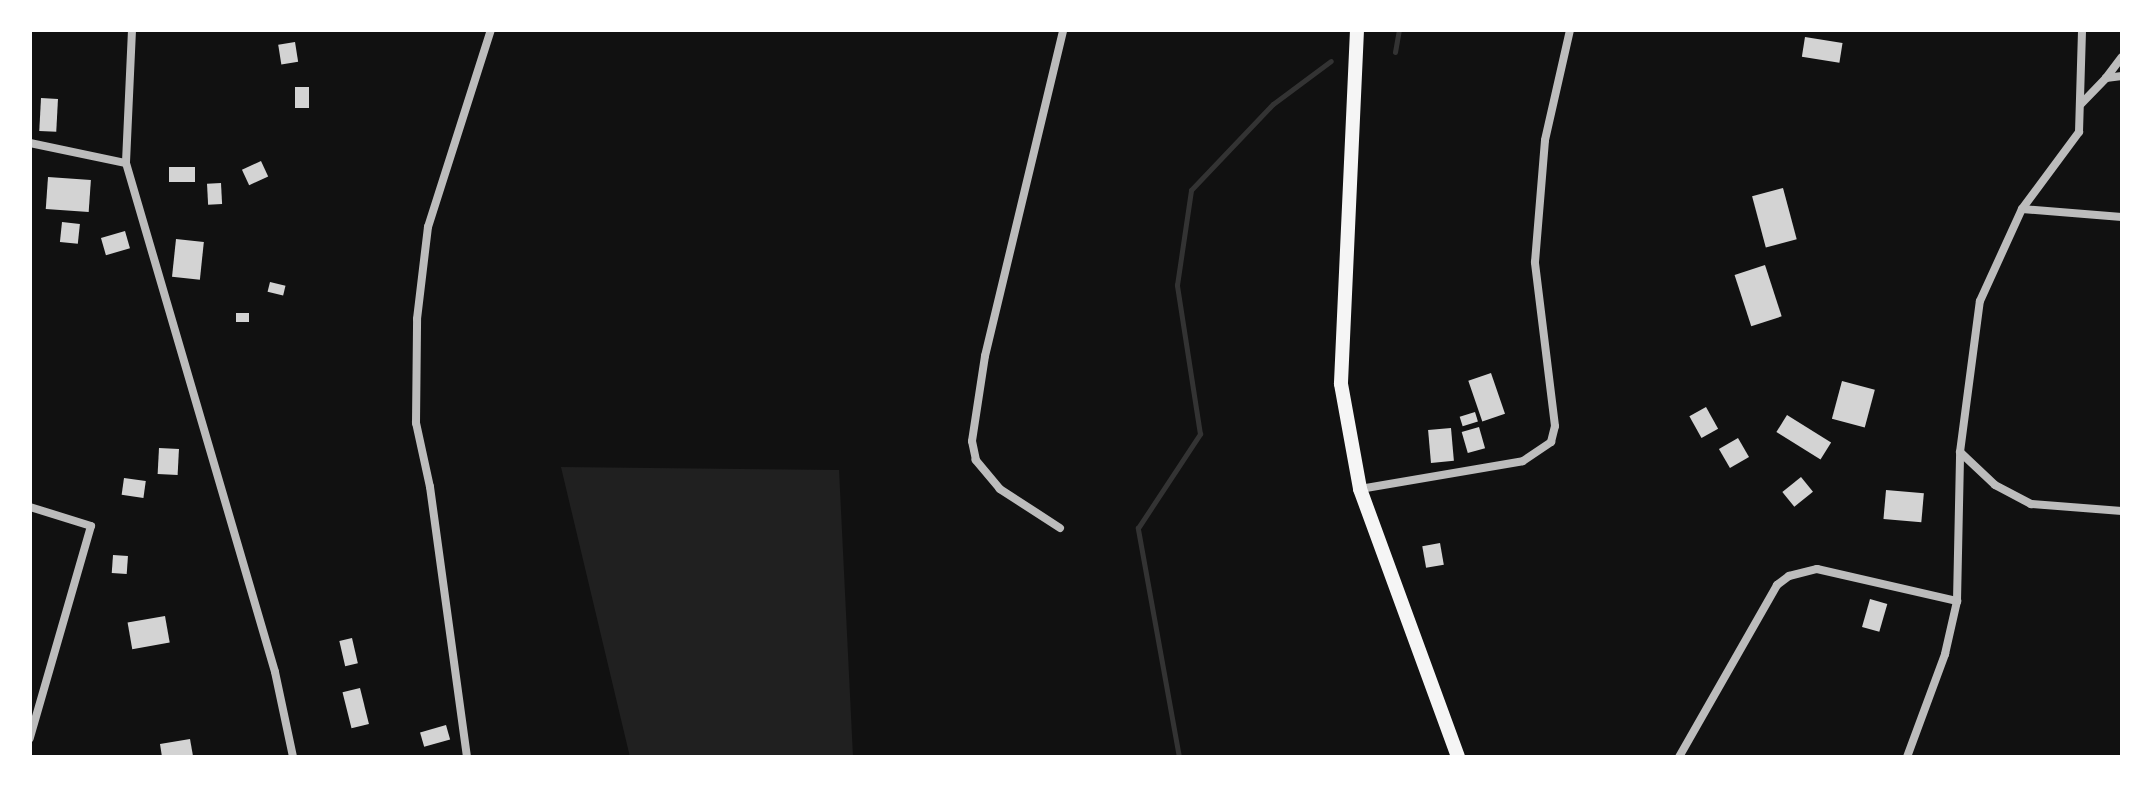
<!DOCTYPE html>
<html>
<head>
<meta charset="utf-8">
<style>
	body { margin:0 }
	#map { position:relative; width:2152px; height:787px; overflow:hidden; background:#111; font-family:Jost,sans-serif }
	div>[style] { position:absolute }
	.green>* { inset:0; background:#202020 }
	.stream>* { height:5px; margin:-2.5px; padding:0 2.5px; transform-origin:2.5px; border-radius:2.5px; background:#333 }
	.building>* { inset:0; background:#d3d3d3; transform-origin:0 0 }
	.minor>* { height:8px; margin:-4px; padding:0 4px; transform-origin:4px; border-radius:4px; background:#bcbcbc }
	.primary>* { height:14px; margin:-7px; padding:0 7px; transform-origin:7px; border-radius:7px; background:#f5f5f5 }
	span { translate:-50% -50%; white-space:nowrap; text-align:center; line-height:1.15; -webkit-text-stroke:7px #fff; paint-order:stroke }
	.frame { position:absolute; inset:0; border:32px solid #fff; pointer-events:none }
</style>
</head>
<body>
<div id="map">
	<div class="green">
		<div style="clip-path:polygon(561px 467px,839px 470px,853px 757px,630px 757px)"></div>
	</div>
	<div class="stream">
		<div style="left:1395px;top:52px;width:22px;rotate:-80deg"></div>
		<div style="left:1179px;top:757px;width:233px;rotate:-100.2deg"></div>
		<div style="left:1138px;top:528px;width:113px;rotate:-56.6deg"></div>
		<div style="left:1200px;top:434px;width:151px;rotate:-98.8deg"></div>
		<div style="left:1177px;top:285px;width:96px;rotate:-81.6deg"></div>
		<div style="left:1191px;top:190px;width:119px;rotate:-46.4deg"></div>
		<div style="left:1273px;top:104px;width:72px;rotate:-36.6deg"></div>
	</div>
	<div class="building">
		<div style="left:1805px;top:37px;width:38px;height:20px;rotate:9deg"></div>
		<div style="left:295px;top:42px;width:20px;height:17px;rotate:81deg"></div>
		<div style="left:295px;top:87px;width:14px;height:21px"></div>
		<div style="left:41px;top:98px;width:17px;height:33px;rotate:3deg"></div>
		<div style="left:261px;top:161px;width:17px;height:21px;rotate:65deg"></div>
		<div style="left:195px;top:167px;width:15px;height:26px;rotate:90deg"></div>
		<div style="left:48px;top:177px;width:43px;height:32px;rotate:4deg"></div>
		<div style="left:221px;top:183px;width:21px;height:14px;rotate:87deg"></div>
		<div style="left:1783px;top:188px;width:53px;height:32px;rotate:75deg"></div>
		<div style="left:62px;top:222px;width:18px;height:20px;rotate:6deg"></div>
		<div style="left:125px;top:231px;width:18px;height:25px;rotate:74deg"></div>
		<div style="left:176px;top:239px;width:28px;height:38px;rotate:6deg"></div>
		<div style="left:1765px;top:265px;width:54px;height:32px;rotate:72deg"></div>
		<div style="left:270px;top:282px;width:16px;height:10px;rotate:14deg"></div>
		<div style="left:236px;top:313px;width:13px;height:9px"></div>
		<div style="left:1491px;top:373px;width:43px;height:24px;rotate:71deg"></div>
		<div style="left:1842px;top:381px;width:34px;height:39px;rotate:15deg"></div>
		<div style="left:1706px;top:407px;width:25px;height:19px;rotate:61deg"></div>
		<div style="left:1475px;top:412px;width:10px;height:16px;rotate:73deg"></div>
		<div style="left:1787px;top:415px;width:52px;height:20px;rotate:32deg"></div>
		<div style="left:1479px;top:427px;width:22px;height:18px;rotate:74deg"></div>
		<div style="left:1451px;top:428px;width:33px;height:23px;rotate:85deg"></div>
		<div style="left:1738px;top:438px;width:22px;height:22px;rotate:60deg"></div>
		<div style="left:159px;top:448px;width:20px;height:26px;rotate:3deg"></div>
		<div style="left:1801px;top:477px;width:19px;height:24px;rotate:51deg"></div>
		<div style="left:124px;top:478px;width:22px;height:17px;rotate:8deg"></div>
		<div style="left:1886px;top:490px;width:38px;height:29px;rotate:5deg"></div>
		<div style="left:1440px;top:543px;width:22px;height:18px;rotate:80deg"></div>
		<div style="left:113px;top:555px;width:15px;height:18px;rotate:4deg"></div>
		<div style="left:1870px;top:599px;width:18px;height:29px;rotate:16deg"></div>
		<div style="left:165px;top:616px;width:27px;height:38px;rotate:80deg"></div>
		<div style="left:352px;top:638px;width:26px;height:13px;rotate:77deg"></div>
		<div style="left:360px;top:688px;width:37px;height:18px;rotate:76deg"></div>
		<div style="left:446px;top:725px;width:15px;height:27px;rotate:74deg"></div>
		<div style="clip-path:polygon(190px 739px,193px 756px,162px 757px,160px 744px)"></div>
	</div>
	<div class="minor">
		<div style="left:132px;top:30px;width:133px;rotate:92.6deg"></div>
		<div style="left:126px;top:163px;width:530px;rotate:73.68deg"></div>
		<div style="left:275px;top:672px;width:87px;rotate:78deg"></div>
		<div style="left:2106px;top:78px;width:26px;rotate:-53deg"></div>
		<div style="left:2081px;top:104px;width:36px;rotate:-46deg"></div>
		<div style="left:2106px;top:78px;width:16px;rotate:-7deg"></div>
		<div style="left:30px;top:143px;width:98px;rotate:11.8deg"></div>
		<div style="left:2022px;top:209px;width:100px;rotate:4.6deg"></div>
		<div style="left:1960px;top:452px;width:48px;rotate:43.3deg"></div>
		<div style="left:1995px;top:485px;width:41px;rotate:27.8deg"></div>
		<div style="left:2031px;top:504px;width:91px;rotate:4.4deg"></div>
		<div style="left:1360px;top:489px;width:165px;rotate:-9.7deg"></div>
		<div style="left:1523px;top:461px;width:34px;rotate:-34deg"></div>
		<div style="left:1551px;top:442px;width:16px;rotate:-76deg"></div>
		<div style="left:1555px;top:426px;width:165px;rotate:-97deg"></div>
		<div style="left:1535px;top:262px;width:122px;rotate:-85.3deg"></div>
		<div style="left:1545px;top:140px;width:113px;rotate:-77.2deg"></div>
		<div style="left:30px;top:507px;width:64px;rotate:17.3deg"></div>
		<div style="left:91px;top:526px;width:221px;rotate:106.1deg"></div>
		<div style="left:1060px;top:528px;width:72px;rotate:-147deg"></div>
		<div style="left:1000px;top:489px;width:38px;rotate:-130deg"></div>
		<div style="left:976px;top:460px;width:19px;rotate:-102deg"></div>
		<div style="left:972px;top:441px;width:86px;rotate:-81.3deg"></div>
		<div style="left:985px;top:356px;width:335px;rotate:-76.5deg"></div>
		<div style="left:467px;top:757px;width:273px;rotate:-97.8deg"></div>
		<div style="left:430px;top:487px;width:66px;rotate:-102.3deg"></div>
		<div style="left:416px;top:423px;width:104px;rotate:-89.4deg"></div>
		<div style="left:417px;top:319px;width:93px;rotate:-83.2deg"></div>
		<div style="left:428px;top:227px;width:207px;rotate:-72.3deg"></div>
		<div style="left:1679px;top:757px;width:198px;rotate:-60.3deg"></div>
		<div style="left:1777px;top:585px;width:15px;rotate:-37deg"></div>
		<div style="left:1789px;top:576px;width:29px;rotate:-14deg"></div>
		<div style="left:1817px;top:569px;width:144px;rotate:12.9deg"></div>
		<div style="left:1907px;top:757px;width:110px;rotate:-69.7deg"></div>
		<div style="left:1945px;top:654px;width:54px;rotate:-77.2deg"></div>
		<div style="left:1957px;top:601px;width:149px;rotate:-88.8deg"></div>
		<div style="left:1960px;top:452px;width:152px;rotate:-82.5deg"></div>
		<div style="left:1980px;top:301px;width:101px;rotate:-65.5deg"></div>
		<div style="left:2022px;top:209px;width:96px;rotate:-53.5deg"></div>
		<div style="left:2079px;top:132px;width:102px;rotate:-88.3deg"></div>
	</div>
	<div class="primary">
		<div style="left:1357px;top:30px;width:354px;rotate:92.6deg"></div>
		<div style="left:1341px;top:384px;width:107px;rotate:79.7deg"></div>
		<div style="left:1360px;top:489px;width:285px;rotate:69.9deg"></div>
	</div>
	<div class="frame"></div>
</div>
</body>
</html>
